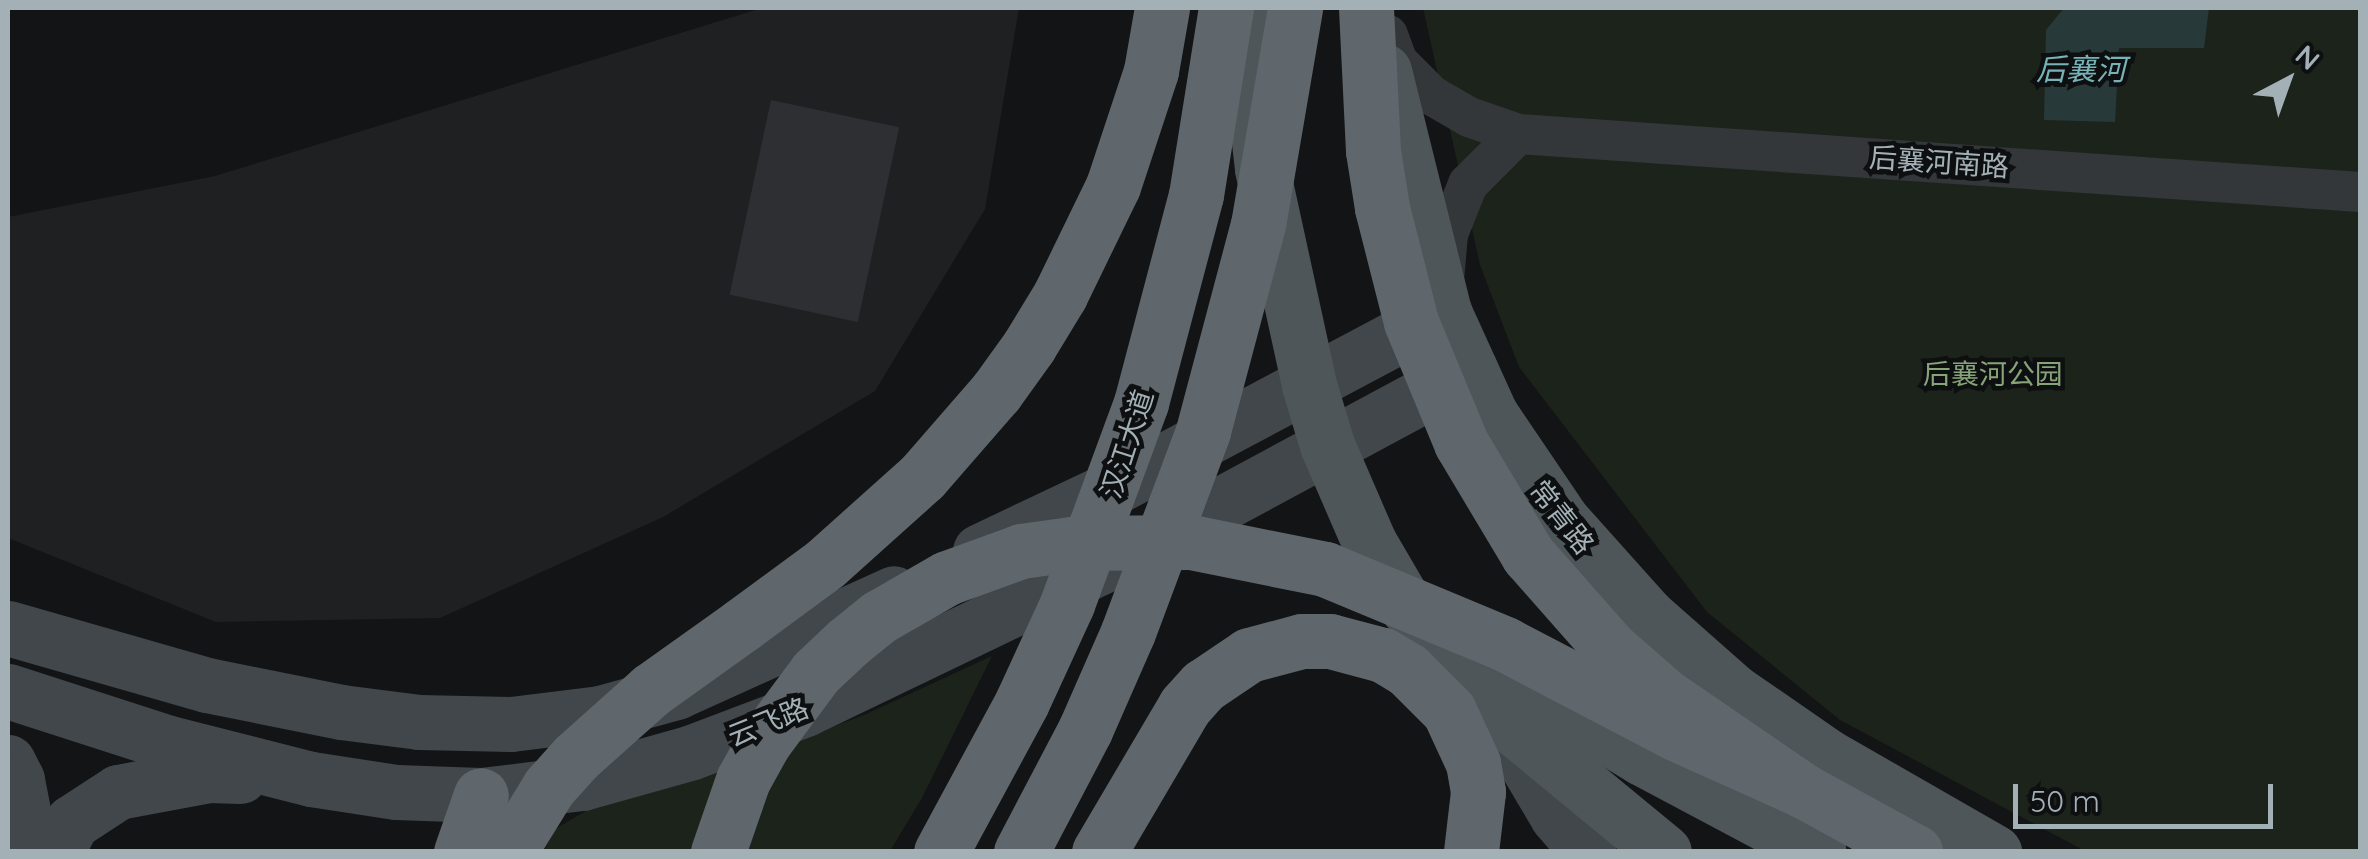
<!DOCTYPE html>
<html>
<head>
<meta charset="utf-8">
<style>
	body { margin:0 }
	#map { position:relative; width:2368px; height:859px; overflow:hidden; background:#131415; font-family:Quicksand,"Noto Sans SC",sans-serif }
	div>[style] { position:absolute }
	.built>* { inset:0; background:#1f2022 }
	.green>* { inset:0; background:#1c231a }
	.water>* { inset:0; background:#28393a }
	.building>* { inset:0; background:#2e2f32; transform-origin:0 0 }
	.street>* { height:40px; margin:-20px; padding:0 20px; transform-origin:20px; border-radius:20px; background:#33373a }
	.secondary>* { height:55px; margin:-27.5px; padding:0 27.5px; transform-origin:27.5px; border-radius:27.5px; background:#41474a }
	.primary>* { height:55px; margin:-27.5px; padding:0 27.5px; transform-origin:27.5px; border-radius:27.5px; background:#4f5659 }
	.highway>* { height:55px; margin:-27.5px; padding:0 27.5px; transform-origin:27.5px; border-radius:27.5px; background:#5f676c }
	.highway-bridge>* { height:55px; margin:-27.5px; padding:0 27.5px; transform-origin:27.5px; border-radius:27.5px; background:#5f676c }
	span { translate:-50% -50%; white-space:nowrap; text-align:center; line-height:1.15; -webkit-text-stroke:9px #0e0f10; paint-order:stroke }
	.street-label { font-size:28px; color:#a3b1b7 }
	.park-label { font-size:28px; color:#87a478 }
	.water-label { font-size:30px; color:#76b2b6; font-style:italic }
	.frame { position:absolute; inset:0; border:10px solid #a3b1b7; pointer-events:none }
	.north { position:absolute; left:2238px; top:30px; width:100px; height:100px; -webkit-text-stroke:8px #0e0f10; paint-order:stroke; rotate:41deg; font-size:28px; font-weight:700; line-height:40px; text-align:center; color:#a3b1b7 }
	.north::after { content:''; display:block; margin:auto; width:35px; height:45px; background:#a3b1b7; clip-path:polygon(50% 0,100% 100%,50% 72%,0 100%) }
	.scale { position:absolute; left:2013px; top:784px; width:260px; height:45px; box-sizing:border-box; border:5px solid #a3b1b7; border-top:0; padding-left:12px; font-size:30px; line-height:35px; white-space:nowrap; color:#a3b1b7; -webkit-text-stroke:8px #0e0f10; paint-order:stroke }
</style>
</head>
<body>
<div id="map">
	<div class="built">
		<div style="clip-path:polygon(762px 8px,1019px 8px,985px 209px,875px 391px,663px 517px,440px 618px,216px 622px,8px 538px,8px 217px,215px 176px)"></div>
	</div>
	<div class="green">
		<div style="clip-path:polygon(1423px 8px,2360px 8px,2360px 851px,2085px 851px,1840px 720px,1707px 612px,1519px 367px,1480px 265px)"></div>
		<div style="clip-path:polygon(992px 656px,922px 798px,890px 851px,544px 852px,555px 829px,608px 798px,689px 780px,864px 715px)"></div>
	</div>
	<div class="water">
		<div style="clip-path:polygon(2064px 8px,2209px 8px,2204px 48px,2119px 48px,2115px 122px,2044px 120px,2046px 30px)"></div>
	</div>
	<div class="building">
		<div style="left:771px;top:100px;width:131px;height:199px;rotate:12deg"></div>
	</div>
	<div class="street">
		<div style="left:1388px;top:35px;width:29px;rotate:70deg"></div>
		<div style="left:1398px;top:62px;width:47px;rotate:45deg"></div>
		<div style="left:1431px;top:95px;width:44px;rotate:30.1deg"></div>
		<div style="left:1469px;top:117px;width:52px;rotate:19.1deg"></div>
		<div style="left:1518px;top:134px;width:844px;rotate:3.94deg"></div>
		<div style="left:1444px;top:280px;width:46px;rotate:-85deg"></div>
		<div style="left:1448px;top:234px;width:54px;rotate:-68.2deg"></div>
		<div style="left:1468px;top:184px;width:71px;rotate:-45deg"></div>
	</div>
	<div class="secondary">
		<div style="left:980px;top:551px;width:140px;rotate:-25.3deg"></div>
		<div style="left:1107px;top:491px;width:382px;rotate:-28deg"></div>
		<div style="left:8px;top:628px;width:207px;rotate:16deg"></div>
		<div style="left:207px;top:685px;width:137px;rotate:11.4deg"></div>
		<div style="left:341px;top:712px;width:79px;rotate:7.3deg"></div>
		<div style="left:419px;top:722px;width:92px;rotate:1.2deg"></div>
		<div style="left:511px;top:724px;width:90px;rotate:-7deg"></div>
		<div style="left:600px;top:713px;width:79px;rotate:-15.4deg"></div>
		<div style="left:676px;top:692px;width:239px;rotate:-24.4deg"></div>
		<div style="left:8px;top:691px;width:169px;rotate:17.9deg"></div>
		<div style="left:169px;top:743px;width:146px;rotate:14.2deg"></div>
		<div style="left:311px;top:779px;width:86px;rotate:8.7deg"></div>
		<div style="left:396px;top:792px;width:85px;rotate:2deg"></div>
		<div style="left:481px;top:795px;width:102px;rotate:-6.8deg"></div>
		<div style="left:582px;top:783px;width:114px;rotate:-15.7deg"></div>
		<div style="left:692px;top:752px;width:121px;rotate:-20.8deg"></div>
		<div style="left:805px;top:709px;width:365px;rotate:-25.7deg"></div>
		<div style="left:1134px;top:551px;width:382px;rotate:-28.3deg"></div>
		<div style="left:1499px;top:718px;width:114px;rotate:59.4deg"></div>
		<div style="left:1557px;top:816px;width:48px;rotate:49.3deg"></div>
		<div style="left:8px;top:762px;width:20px;rotate:63deg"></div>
		<div style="left:17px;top:780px;width:73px;rotate:79deg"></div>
		<div style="left:56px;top:852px;width:34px;rotate:-62deg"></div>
		<div style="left:72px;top:822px;width:55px;rotate:-33.1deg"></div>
		<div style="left:118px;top:792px;width:93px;rotate:-10.6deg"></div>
		<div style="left:209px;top:775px;width:31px;rotate:2deg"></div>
	</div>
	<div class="primary">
		<div style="left:1244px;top:8px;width:162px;rotate:83.6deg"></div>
		<div style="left:1262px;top:169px;width:221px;rotate:77.7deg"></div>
		<div style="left:1309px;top:385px;width:63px;rotate:73.3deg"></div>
		<div style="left:1327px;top:445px;width:106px;rotate:66.6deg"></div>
		<div style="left:1369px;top:542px;width:75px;rotate:59.7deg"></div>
		<div style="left:1407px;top:607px;width:141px;rotate:49.9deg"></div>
		<div style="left:1498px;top:715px;width:215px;rotate:39.5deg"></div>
		<div style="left:1384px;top:71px;width:248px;rotate:76deg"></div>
		<div style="left:1444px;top:312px;width:113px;rotate:65.5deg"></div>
		<div style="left:1491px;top:415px;width:127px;rotate:55.9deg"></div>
		<div style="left:1562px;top:520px;width:127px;rotate:48.2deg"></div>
		<div style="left:1647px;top:615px;width:115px;rotate:41.5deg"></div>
		<div style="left:1733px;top:691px;width:114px;rotate:34.7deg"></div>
		<div style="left:1827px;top:756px;width:193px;rotate:29.9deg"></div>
		<div style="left:1466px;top:651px;width:206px;rotate:31.3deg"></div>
		<div style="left:1642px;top:758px;width:200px;rotate:28deg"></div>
	</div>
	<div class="highway">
		<div style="left:1528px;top:555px;width:124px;rotate:48.6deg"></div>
		<div style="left:1610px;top:648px;width:73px;rotate:41.1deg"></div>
		<div style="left:1665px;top:696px;width:168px;rotate:34.4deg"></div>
		<div style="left:1804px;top:791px;width:127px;rotate:28.8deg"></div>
		<div style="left:742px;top:625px;width:104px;rotate:-36.4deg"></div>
		<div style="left:826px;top:563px;width:129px;rotate:-41.9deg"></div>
		<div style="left:922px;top:477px;width:113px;rotate:-49deg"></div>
		<div style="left:996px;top:392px;width:57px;rotate:-54.3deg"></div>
		<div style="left:1029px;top:346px;width:60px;rotate:-58.7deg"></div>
		<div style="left:1060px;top:295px;width:121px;rotate:-64.1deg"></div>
		<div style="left:1113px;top:186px;width:121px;rotate:-71.7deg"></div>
		<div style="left:1151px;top:71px;width:64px;rotate:-80.1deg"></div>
		<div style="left:461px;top:852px;width:60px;rotate:-70.7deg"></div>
		<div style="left:1099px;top:852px;width:169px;rotate:-59.5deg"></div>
		<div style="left:1185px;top:706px;width:27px;rotate:-48deg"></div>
		<div style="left:1203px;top:686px;width:55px;rotate:-34deg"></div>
		<div style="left:1249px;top:655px;width:55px;rotate:-14.8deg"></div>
		<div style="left:1302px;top:641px;width:28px"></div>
		<div style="left:1330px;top:641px;width:55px;rotate:14.8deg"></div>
		<div style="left:1383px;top:655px;width:29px;rotate:31deg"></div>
		<div style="left:1408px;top:670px;width:58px;rotate:45deg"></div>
		<div style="left:1449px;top:711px;width:57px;rotate:65.2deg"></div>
		<div style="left:1473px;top:763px;width:29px;rotate:80deg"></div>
		<div style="left:1478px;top:792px;width:60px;rotate:96.7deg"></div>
	</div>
	<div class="highway-bridge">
		<div style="left:1366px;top:8px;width:143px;rotate:87.2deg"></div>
		<div style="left:1373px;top:151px;width:58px;rotate:81deg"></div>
		<div style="left:1382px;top:208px;width:118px;rotate:75.7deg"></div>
		<div style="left:1411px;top:322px;width:131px;rotate:67.5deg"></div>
		<div style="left:1461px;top:443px;width:131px;rotate:59.1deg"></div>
		<div style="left:509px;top:852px;width:76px;rotate:-58.4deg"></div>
		<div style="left:549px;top:787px;width:40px;rotate:-48deg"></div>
		<div style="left:576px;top:757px;width:101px;rotate:-41.8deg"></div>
		<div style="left:651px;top:690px;width:112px;rotate:-35.5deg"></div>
		<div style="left:718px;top:852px;width:76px;rotate:-70.9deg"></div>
		<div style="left:743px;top:780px;width:43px;rotate:-61.1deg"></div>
		<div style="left:764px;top:742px;width:87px;rotate:-53.4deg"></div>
		<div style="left:816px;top:672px;width:44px;rotate:-43.2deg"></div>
		<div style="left:848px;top:642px;width:40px;rotate:-39deg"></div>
		<div style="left:879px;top:617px;width:78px;rotate:-29.8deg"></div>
		<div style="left:947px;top:578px;width:79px;rotate:-20deg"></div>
		<div style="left:1021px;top:551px;width:58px;rotate:-8deg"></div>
		<div style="left:1078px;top:543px;width:113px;rotate:-0.5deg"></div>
		<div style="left:1191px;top:542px;width:137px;rotate:11.4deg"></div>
		<div style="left:1325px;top:569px;width:195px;rotate:22.6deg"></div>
		<div style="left:1505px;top:644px;width:192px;rotate:27.6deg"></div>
		<div style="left:1675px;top:733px;width:141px;rotate:24.2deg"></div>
		<div style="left:941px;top:852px;width:170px;rotate:-61.6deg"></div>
		<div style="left:1022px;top:702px;width:108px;rotate:-65.3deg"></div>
		<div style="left:1067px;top:604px;width:214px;rotate:-69.8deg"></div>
		<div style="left:1141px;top:403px;width:215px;rotate:-75.2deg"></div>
		<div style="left:1196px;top:195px;width:189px;rotate:-80.9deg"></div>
		<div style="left:1021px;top:852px;width:138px;rotate:-62.3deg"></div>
		<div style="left:1085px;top:730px;width:107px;rotate:-66.3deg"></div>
		<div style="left:1128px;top:632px;width:215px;rotate:-69.5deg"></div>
		<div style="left:1203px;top:431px;width:213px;rotate:-75.1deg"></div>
		<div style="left:1258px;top:225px;width:220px;rotate:-80.3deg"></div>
	</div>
	<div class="street-label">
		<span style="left:1939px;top:162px;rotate:4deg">后襄河南路</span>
		<span style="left:1127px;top:444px;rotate:-72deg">汉江大道</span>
		<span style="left:1562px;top:517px;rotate:52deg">常青路</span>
		<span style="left:768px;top:722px;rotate:-22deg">云飞路</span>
	</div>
	<div class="park-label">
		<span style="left:1993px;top:374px">后襄河公园</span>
	</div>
	<div class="water-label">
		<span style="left:2081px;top:69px">后襄河</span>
	</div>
	<div class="frame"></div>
	<div class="north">N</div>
	<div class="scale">50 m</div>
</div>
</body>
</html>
